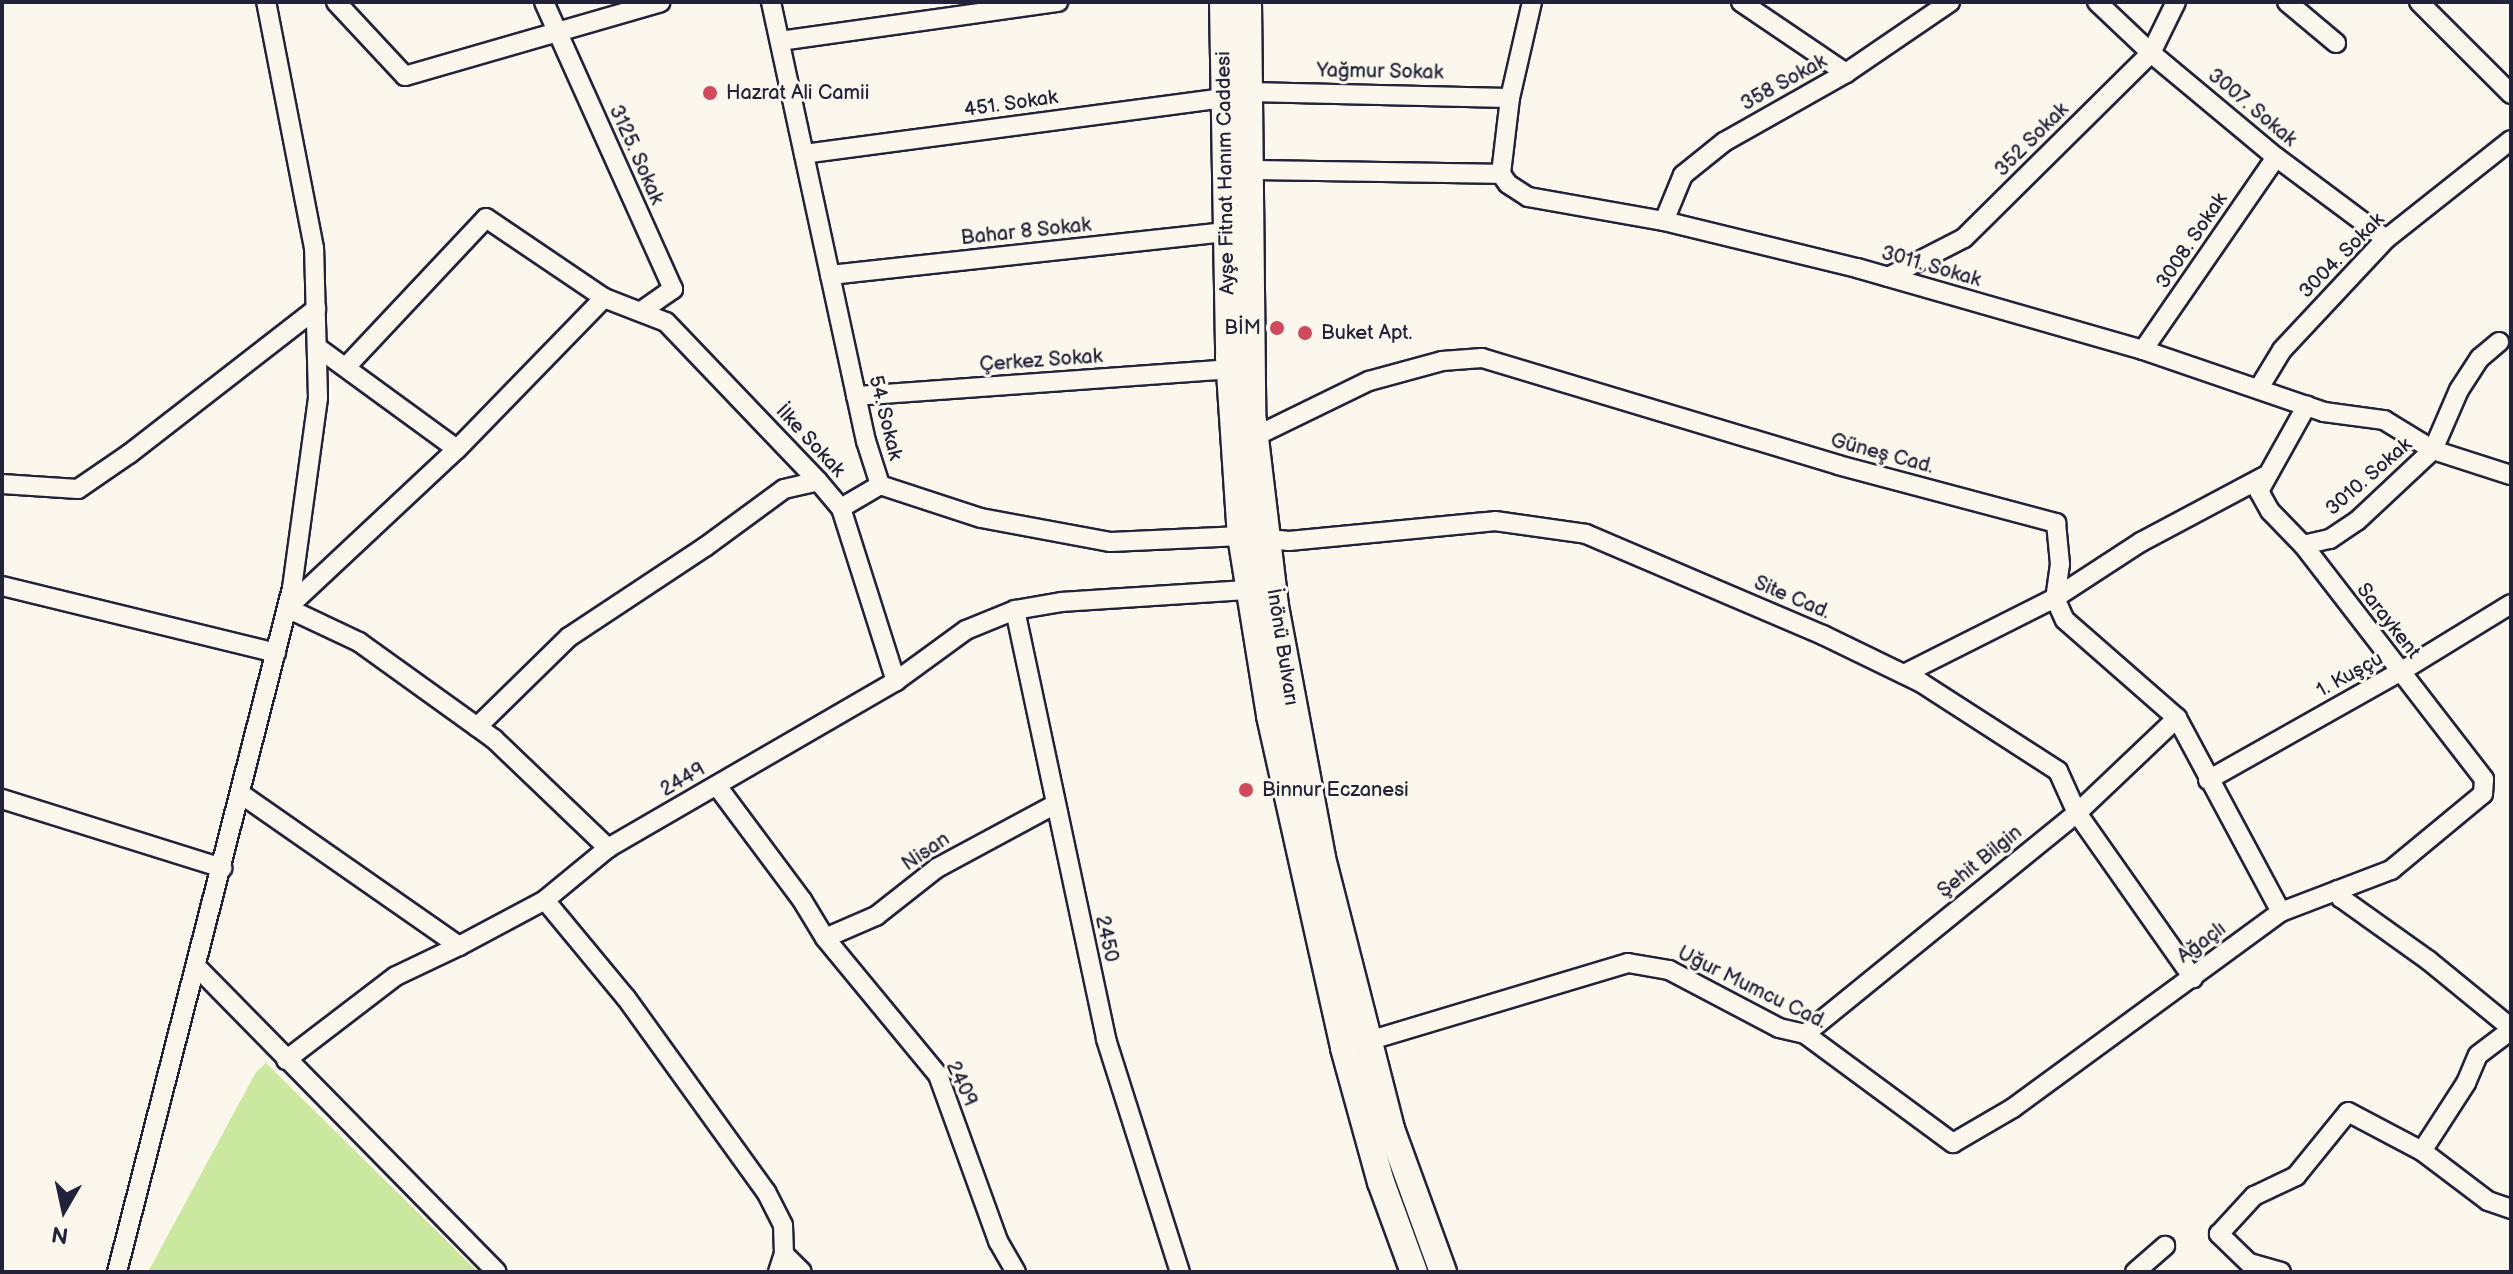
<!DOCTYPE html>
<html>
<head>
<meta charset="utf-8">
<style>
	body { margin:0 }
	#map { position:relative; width:2513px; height:1274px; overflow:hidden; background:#fbf7ec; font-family:"Balsamiq Sans",sans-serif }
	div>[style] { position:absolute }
	.green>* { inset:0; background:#cbe89f }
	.roads { filter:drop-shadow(2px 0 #22223b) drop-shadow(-2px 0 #22223b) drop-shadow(0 2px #22223b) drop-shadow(0 -2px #22223b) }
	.minor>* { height:18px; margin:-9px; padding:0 9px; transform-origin:9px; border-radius:9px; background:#fbf7ec }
	.secondary>* { height:26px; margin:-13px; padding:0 13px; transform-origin:13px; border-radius:13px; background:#fbf7ec }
	.dots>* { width:22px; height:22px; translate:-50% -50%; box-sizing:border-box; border:4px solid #fbf7ec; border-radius:50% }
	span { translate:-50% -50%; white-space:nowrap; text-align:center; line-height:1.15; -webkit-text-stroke:6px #fbf7ec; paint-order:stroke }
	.street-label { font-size:20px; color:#22223b }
	.poi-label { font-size:20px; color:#22223b }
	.left { translate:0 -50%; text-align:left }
	.right { translate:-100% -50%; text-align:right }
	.frame { position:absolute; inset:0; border:4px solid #22223b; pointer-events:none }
	.north { position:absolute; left:24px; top:1170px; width:80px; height:80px; -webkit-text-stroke:6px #fbf7ec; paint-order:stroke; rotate:189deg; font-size:22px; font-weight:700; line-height:32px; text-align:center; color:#22223b }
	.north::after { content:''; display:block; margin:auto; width:28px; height:36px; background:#22223b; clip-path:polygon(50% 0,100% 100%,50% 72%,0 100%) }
</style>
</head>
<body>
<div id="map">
	<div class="green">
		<div style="clip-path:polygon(266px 1063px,478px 1272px,148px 1272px,256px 1072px)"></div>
	</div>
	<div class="roads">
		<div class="minor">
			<div style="left:336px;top:2px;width:101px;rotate:47deg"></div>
			<div style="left:405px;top:76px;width:266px;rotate:-16.1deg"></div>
			<div style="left:544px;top:2px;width:315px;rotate:65.8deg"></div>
			<div style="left:673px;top:289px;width:40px;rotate:145.1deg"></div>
			<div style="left:771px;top:2px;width:449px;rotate:77.8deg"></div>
			<div style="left:866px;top:441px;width:46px;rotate:72.3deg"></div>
			<div style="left:880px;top:485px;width:106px;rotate:18.1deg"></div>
			<div style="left:981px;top:518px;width:132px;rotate:10.5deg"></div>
			<div style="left:1111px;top:542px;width:130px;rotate:-2.6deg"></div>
			<div style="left:1241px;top:536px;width:48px;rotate:5.9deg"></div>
			<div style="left:1289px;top:541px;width:207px;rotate:-5.5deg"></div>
			<div style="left:1495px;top:521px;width:92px;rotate:8.1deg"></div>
			<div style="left:1586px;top:534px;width:258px;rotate:23.1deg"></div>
			<div style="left:1823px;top:635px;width:108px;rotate:25.9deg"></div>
			<div style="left:1920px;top:682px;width:164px;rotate:32.8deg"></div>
			<div style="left:2058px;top:771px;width:46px;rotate:65.7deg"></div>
			<div style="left:2077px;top:813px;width:202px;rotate:54.9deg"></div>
			<div style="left:1532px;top:2px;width:98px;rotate:102.9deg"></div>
			<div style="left:1510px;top:98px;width:77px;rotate:96.8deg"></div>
			<div style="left:1501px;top:174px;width:12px;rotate:55deg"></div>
			<div style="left:1508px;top:184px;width:24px;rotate:33deg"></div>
			<div style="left:1528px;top:197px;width:138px;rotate:10deg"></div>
			<div style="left:1664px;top:221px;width:199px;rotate:13.7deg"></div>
			<div style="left:1857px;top:268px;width:298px;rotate:16deg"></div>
			<div style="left:2143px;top:350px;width:191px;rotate:18.9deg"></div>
			<div style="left:2324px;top:412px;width:61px;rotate:7.6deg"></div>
			<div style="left:2384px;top:420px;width:57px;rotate:31.5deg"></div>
			<div style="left:2433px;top:450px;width:82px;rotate:17.8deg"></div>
			<div style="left:1741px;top:2px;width:127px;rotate:34.1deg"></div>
			<div style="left:2097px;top:2px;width:74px;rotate:43.4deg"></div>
			<div style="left:2151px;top:53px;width:163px;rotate:39.8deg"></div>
			<div style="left:2276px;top:157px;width:137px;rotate:36.7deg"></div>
			<div style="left:2287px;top:2px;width:64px;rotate:39.9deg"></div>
			<div style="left:2419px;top:2px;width:130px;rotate:45deg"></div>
			<div style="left:780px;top:41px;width:281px;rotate:-8deg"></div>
			<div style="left:1248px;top:92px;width:262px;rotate:1.3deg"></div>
			<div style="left:804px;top:154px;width:424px;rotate:-7.6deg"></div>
			<div style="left:1248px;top:170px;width:253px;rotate:0.9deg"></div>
			<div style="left:1664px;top:221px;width:50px;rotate:-67.6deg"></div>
			<div style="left:1683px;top:175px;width:53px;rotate:-38.8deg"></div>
			<div style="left:1724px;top:142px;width:140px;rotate:-29.5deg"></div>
			<div style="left:1846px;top:73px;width:126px;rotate:-34.3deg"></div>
			<div style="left:830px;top:275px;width:398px;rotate:-6.2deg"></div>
			<div style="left:1888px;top:277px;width:85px;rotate:-27.2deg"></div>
			<div style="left:1964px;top:238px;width:263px;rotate:-44.7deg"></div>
			<div style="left:2151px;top:53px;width:57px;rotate:-63.9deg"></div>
			<div style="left:604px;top:298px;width:211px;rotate:134.2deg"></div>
			<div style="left:457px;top:449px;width:233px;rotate:136.9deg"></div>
			<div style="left:287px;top:608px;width:80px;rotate:25.3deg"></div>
			<div style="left:359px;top:642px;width:166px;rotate:35.7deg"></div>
			<div style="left:494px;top:739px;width:158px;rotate:43.7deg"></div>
			<div style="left:317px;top:347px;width:173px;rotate:36.1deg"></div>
			<div style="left:2143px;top:350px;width:234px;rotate:-55.4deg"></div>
			<div style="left:346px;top:367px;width:204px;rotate:-46.8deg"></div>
			<div style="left:486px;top:218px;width:143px;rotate:34.1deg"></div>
			<div style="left:604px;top:298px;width:66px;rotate:21.2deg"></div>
			<div style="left:666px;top:322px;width:220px;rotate:46.3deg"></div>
			<div style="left:818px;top:481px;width:35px;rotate:50deg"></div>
			<div style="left:841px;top:508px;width:182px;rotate:72.4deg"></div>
			<div style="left:2259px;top:388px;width:44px;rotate:-58.8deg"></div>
			<div style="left:2282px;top:350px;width:152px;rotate:-46.9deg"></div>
			<div style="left:2386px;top:239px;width:159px;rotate:-38.4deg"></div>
			<div style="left:856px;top:396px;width:375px;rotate:-4.1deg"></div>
			<div style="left:1254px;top:437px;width:128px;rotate:-26deg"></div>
			<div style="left:1369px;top:381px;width:76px;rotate:-15.3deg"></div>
			<div style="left:1442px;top:361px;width:40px;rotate:-4.3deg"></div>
			<div style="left:1482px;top:358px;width:372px;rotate:16.7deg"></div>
			<div style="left:1838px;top:465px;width:226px;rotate:14.9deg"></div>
			<div style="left:2056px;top:523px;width:41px;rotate:84.4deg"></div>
			<div style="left:2060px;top:564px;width:34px;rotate:98deg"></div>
			<div style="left:2055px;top:598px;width:24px;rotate:66deg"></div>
			<div style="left:2065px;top:620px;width:149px;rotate:41.2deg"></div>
			<div style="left:2177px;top:718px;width:220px;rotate:61.8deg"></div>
			<div style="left:2px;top:484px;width:76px;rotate:3.8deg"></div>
			<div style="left:78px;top:489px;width:62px;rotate:-34.5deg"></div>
			<div style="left:129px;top:454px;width:237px;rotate:-37.8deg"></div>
			<div style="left:841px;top:508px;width:45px;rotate:-30.5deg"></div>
			<div style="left:2303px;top:545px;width:28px;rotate:-13deg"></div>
			<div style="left:2330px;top:539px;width:32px;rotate:-34deg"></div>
			<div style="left:2357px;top:521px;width:104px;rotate:-43.1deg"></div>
			<div style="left:2433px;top:450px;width:65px;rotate:-66.6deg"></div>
			<div style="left:2459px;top:390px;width:38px;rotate:-57deg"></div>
			<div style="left:2480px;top:358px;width:25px;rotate:-40deg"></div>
			<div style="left:2px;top:586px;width:282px;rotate:13.7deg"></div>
			<div style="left:1015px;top:610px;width:439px;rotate:78deg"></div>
			<div style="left:1106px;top:1039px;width:244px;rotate:72.4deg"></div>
			<div style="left:1904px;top:674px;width:169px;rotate:-26.7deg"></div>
			<div style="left:2055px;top:598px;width:103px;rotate:-33.1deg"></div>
			<div style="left:2141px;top:542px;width:140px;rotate:-28deg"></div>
			<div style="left:477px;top:727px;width:129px;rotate:-44.4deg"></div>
			<div style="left:569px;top:637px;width:163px;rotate:-33.5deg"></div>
			<div style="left:705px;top:547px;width:98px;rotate:-36.3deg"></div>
			<div style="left:784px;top:489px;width:35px;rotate:-13deg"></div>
			<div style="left:2208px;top:780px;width:220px;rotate:-29.4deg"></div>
			<div style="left:2400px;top:672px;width:130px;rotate:-31.5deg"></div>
			<div style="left:717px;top:786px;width:142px;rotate:53.3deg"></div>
			<div style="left:802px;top:900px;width:44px;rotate:58.8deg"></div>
			<div style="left:825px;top:938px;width:178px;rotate:50.5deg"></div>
			<div style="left:938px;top:1075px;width:177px;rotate:70.1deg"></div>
			<div style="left:998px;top:1241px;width:36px;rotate:60deg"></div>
			<div style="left:241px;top:794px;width:266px;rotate:34.9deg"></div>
			<div style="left:459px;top:946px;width:98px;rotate:-28.1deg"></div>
			<div style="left:2px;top:799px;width:231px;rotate:17.4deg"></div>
			<div style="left:2338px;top:890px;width:9px;rotate:69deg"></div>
			<div style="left:2341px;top:898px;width:107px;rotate:35.5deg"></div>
			<div style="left:2428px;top:960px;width:107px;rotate:39.3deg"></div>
			<div style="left:825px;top:938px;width:56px;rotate:-23.3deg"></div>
			<div style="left:876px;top:916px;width:78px;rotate:-38.2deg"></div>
			<div style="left:937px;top:868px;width:133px;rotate:-28.3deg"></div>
			<div style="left:198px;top:968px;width:426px;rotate:45.5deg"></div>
			<div style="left:1805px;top:1034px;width:350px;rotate:-39.1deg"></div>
			<div style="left:2077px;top:813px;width:138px;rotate:-43.5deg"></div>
			<div style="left:1368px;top:1041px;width:271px;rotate:-16.7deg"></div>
			<div style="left:1628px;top:963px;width:42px;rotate:9.7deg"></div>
			<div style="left:1669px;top:970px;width:124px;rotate:27.8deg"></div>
			<div style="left:1779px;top:1028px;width:27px;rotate:13deg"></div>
			<div style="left:1805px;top:1034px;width:184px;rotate:36.4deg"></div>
			<div style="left:1953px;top:1143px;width:69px;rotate:-30.3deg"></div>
			<div style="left:2013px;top:1108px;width:332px;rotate:-36.2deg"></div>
			<div style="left:2281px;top:912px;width:118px;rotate:-20.9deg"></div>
			<div style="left:2391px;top:870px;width:119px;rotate:-39.6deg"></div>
			<div style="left:2483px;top:794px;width:15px;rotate:-86deg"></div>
			<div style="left:2484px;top:779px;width:296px;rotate:-127.7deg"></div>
			<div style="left:2303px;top:545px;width:47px;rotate:-134.1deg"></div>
			<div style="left:2270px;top:511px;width:23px;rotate:-119deg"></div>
			<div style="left:2259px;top:491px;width:98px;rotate:-60.8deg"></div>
			<div style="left:286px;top:1060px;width:138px;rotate:-37.4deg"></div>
			<div style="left:396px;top:976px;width:70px;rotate:-25.5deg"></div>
			<div style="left:2422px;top:1151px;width:81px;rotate:-57.1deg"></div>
			<div style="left:2466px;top:1083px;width:30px;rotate:-67deg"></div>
			<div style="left:2478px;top:1055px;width:41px;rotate:-37.1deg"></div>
			<div style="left:784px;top:1254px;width:25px;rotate:45deg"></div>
			<div style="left:117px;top:1272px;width:706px;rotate:-75.65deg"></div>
			<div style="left:292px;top:588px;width:192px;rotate:-82.2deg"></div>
			<div style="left:318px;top:398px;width:150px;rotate:-91.5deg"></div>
			<div style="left:314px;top:248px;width:251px;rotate:-101deg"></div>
			<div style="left:778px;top:1272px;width:19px;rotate:-72deg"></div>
			<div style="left:784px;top:1254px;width:29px;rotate:-92deg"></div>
			<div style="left:783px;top:1225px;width:37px;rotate:-117deg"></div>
			<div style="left:766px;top:1192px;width:239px;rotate:-125.8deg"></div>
			<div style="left:626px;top:998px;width:127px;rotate:-129.6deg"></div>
			<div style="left:545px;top:900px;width:82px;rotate:-39.5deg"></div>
			<div style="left:608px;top:848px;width:333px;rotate:-30.1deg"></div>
			<div style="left:896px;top:681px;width:87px;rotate:-36.1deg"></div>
			<div style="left:966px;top:630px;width:53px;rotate:-22.2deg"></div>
			<div style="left:1015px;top:610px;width:48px;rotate:-9.7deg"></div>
			<div style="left:1062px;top:602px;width:199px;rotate:-3.7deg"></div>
			<div style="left:2135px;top:1272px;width:40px;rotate:-41deg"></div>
			<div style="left:2281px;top:1272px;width:33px;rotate:-164deg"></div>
			<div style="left:2249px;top:1263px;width:42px;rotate:-136deg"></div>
			<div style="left:2219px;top:1234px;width:52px;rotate:-47.4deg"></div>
			<div style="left:2254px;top:1196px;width:47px;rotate:-25.5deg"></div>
			<div style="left:2296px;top:1176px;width:82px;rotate:-50.9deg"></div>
			<div style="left:2348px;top:1112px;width:84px;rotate:27.8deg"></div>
			<div style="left:2422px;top:1151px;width:83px;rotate:37.1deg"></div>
			<div style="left:2488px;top:1201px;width:24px;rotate:19deg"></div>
		</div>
		<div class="secondary">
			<div style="left:1223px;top:2px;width:355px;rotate:89deg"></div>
			<div style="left:1229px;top:357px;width:179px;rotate:86.2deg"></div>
			<div style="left:1241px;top:536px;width:182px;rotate:80.8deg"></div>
			<div style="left:1270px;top:716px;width:340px;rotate:77.4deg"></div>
			<div style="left:1344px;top:1048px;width:139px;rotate:74.6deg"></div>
			<div style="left:1381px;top:1182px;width:96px;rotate:69.9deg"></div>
			<div style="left:1248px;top:2px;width:411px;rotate:89.4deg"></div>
			<div style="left:1252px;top:413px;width:194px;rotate:83.2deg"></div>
			<div style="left:1275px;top:606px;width:256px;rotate:79.4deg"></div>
			<div style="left:1322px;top:858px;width:280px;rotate:75.7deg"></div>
			<div style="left:1391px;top:1129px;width:152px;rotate:70deg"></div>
		</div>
	</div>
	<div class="dots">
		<div style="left:710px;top:93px;background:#d1495b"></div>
		<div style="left:1277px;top:328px;background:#d1495b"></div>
		<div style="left:1305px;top:333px;background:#d1495b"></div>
		<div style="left:1246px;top:790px;background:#d1495b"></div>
	</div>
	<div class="street-label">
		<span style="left:1380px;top:72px;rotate:1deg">Yağmur Sokak</span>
		<span style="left:1784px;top:83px;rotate:-29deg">358 Sokak</span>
		<span style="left:1011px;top:104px;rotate:-8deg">451. Sokak</span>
		<span style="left:2252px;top:108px;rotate:40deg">3007. Sokak</span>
		<span style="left:2032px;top:140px;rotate:-45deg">352 Sokak</span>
		<span style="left:636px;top:155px;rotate:66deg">3125. Sokak</span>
		<span style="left:1226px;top:173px;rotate:-91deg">Ayşe Fitnat Hanım Caddesi</span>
		<span style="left:1026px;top:232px;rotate:-6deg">Bahar 8 Sokak</span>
		<span style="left:2192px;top:241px;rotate:-56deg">3008. Sokak</span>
		<span style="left:2342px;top:256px;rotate:-45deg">3004. Sokak</span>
		<span style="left:1931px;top:267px;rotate:16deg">3011. Sokak</span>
		<span style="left:1041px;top:361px;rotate:-4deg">Çerkez Sokak</span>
		<span style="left:885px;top:418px;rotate:76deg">54. Sokak</span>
		<span style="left:810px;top:441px;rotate:47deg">İlke Sokak</span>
		<span style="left:1882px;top:454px;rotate:15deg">Güneş Cad.</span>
		<span style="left:2369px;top:477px;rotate:-41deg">3010. Sokak</span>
		<span style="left:1792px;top:598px;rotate:23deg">Site Cad.</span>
		<span style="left:2388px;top:621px;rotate:52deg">Saraykent</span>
		<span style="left:1282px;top:647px;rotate:81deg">İnönü Bulvarı</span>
		<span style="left:2350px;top:675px;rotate:-29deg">1. Kuşçu</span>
		<span style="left:683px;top:780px;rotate:-30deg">2449</span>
		<span style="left:926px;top:852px;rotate:-34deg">Nisan</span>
		<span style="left:1980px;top:862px;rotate:-39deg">Şehit Bilgin</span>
		<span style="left:1106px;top:939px;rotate:78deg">2450</span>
		<span style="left:2202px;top:943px;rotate:-37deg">Ağaçlı</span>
		<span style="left:1752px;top:988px;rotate:26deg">Uğur Mumcu Cad.</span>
		<span style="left:961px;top:1084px;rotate:65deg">2409</span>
	</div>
	<div class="poi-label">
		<span class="left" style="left:726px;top:93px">Hazrat Ali Camii</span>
		<span class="right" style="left:1261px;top:328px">BİM</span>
		<span class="left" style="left:1321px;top:333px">Buket Apt.</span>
		<span class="left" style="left:1262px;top:790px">Binnur Eczanesi</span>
	</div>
	<div class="frame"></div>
	<div class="north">N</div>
</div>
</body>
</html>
